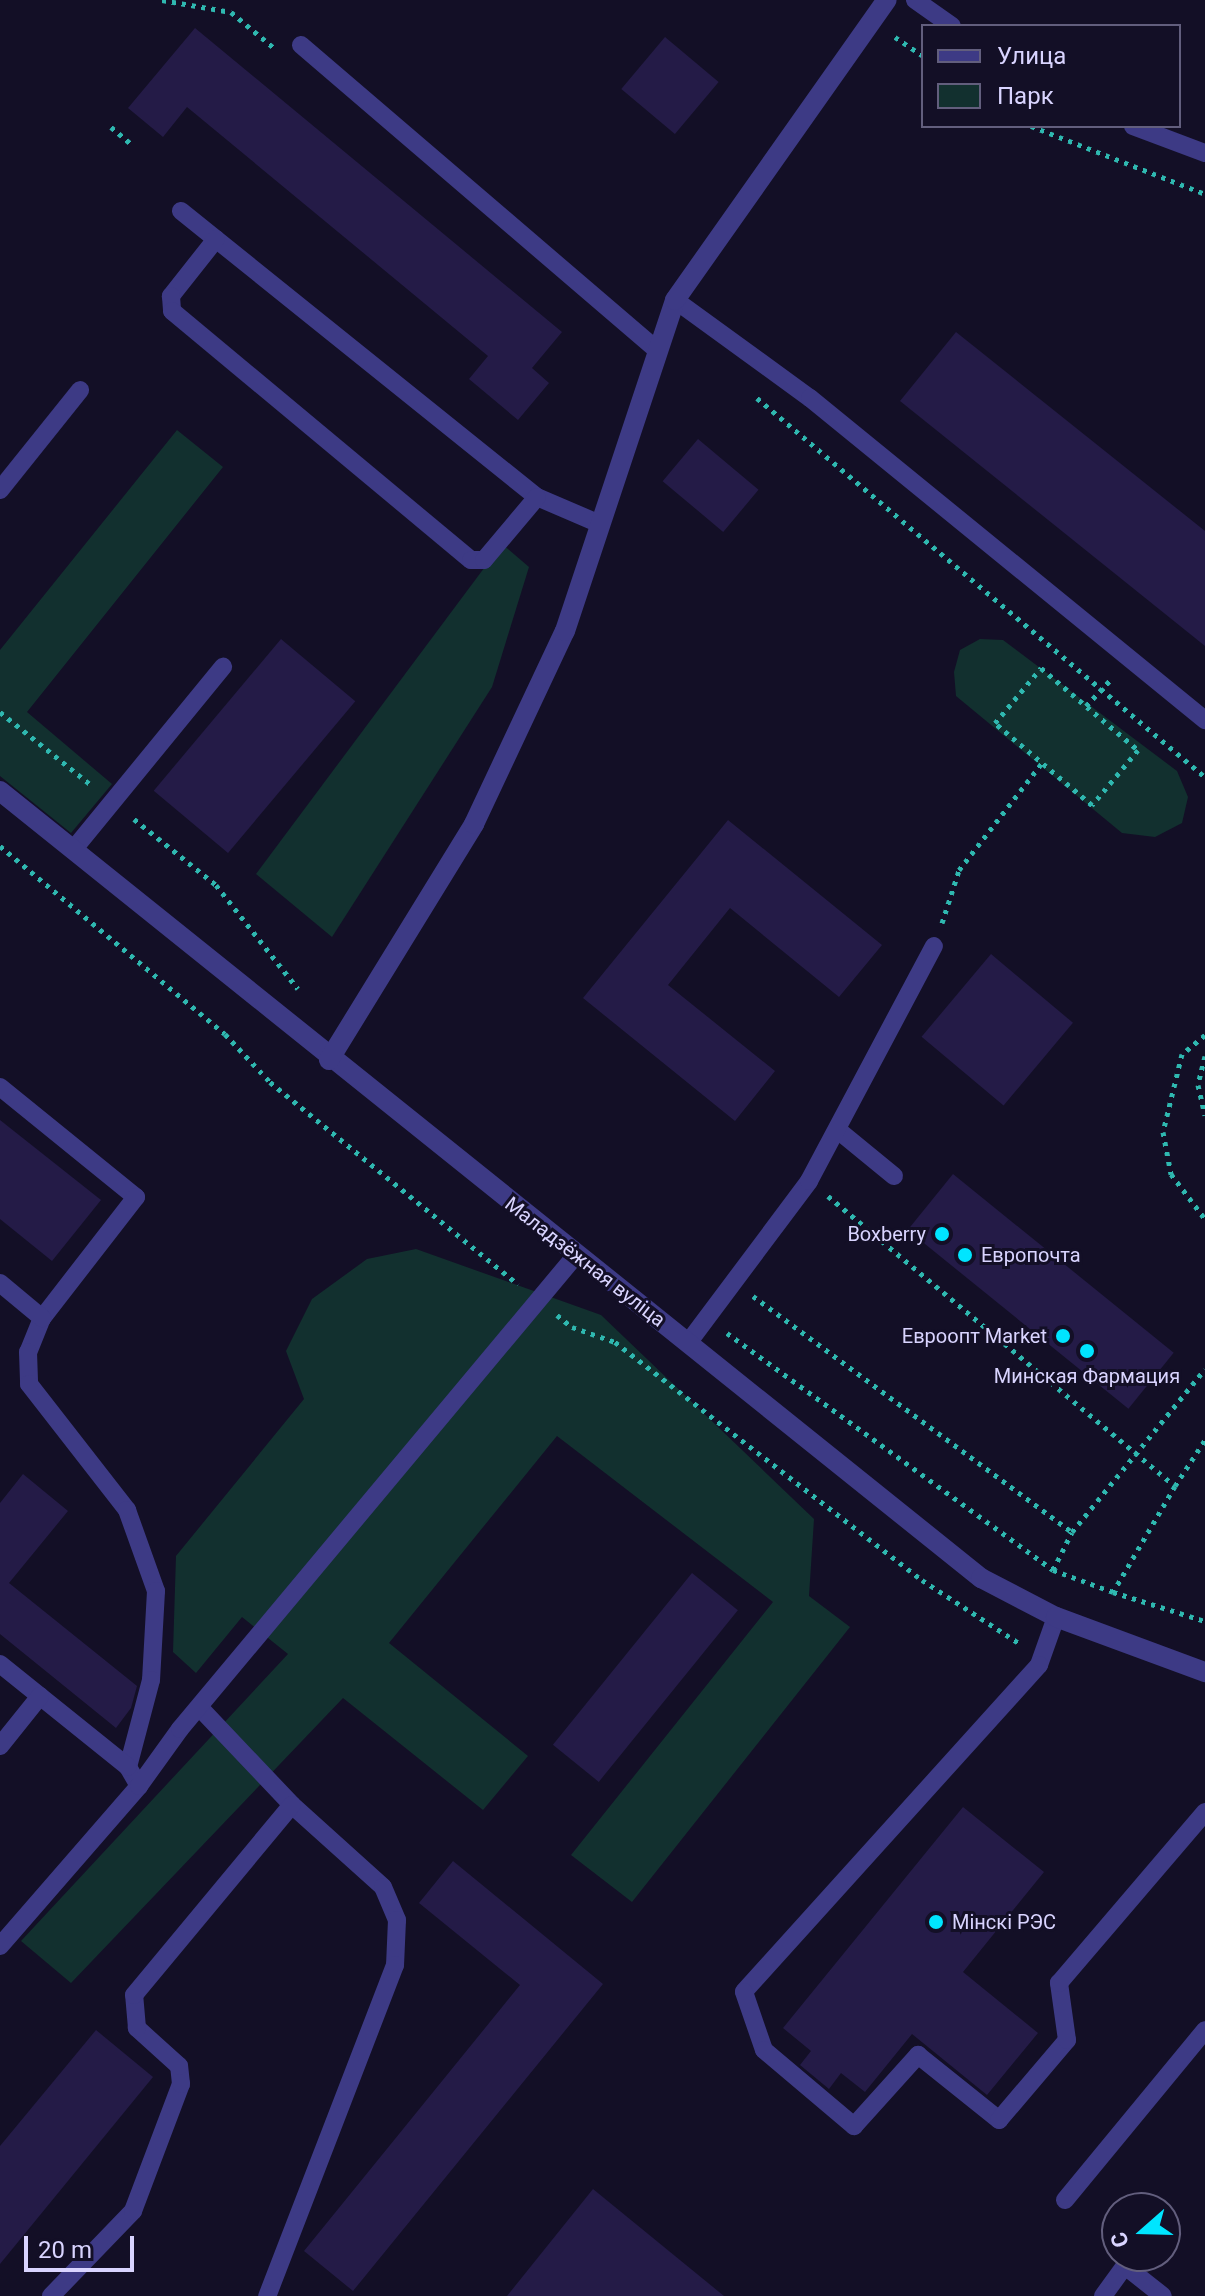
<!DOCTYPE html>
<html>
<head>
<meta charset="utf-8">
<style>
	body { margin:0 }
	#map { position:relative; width:1205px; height:2296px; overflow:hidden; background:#130f26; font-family:Roboto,sans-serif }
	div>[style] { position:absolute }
	.green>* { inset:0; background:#12302f }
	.building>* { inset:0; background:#241b47; transform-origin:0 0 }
	.path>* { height:5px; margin-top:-2.5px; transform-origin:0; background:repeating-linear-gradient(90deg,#2fb8b0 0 4px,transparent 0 10px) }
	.lane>* { height:18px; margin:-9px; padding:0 9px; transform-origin:9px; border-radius:9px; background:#3d3a85 }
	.street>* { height:20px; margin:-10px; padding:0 10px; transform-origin:10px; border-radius:10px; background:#3d3a85 }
	.dots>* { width:22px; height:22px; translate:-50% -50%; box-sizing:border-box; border:4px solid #130f26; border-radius:50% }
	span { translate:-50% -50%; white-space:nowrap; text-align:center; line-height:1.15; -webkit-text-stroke:6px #130f26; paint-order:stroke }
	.poi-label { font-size:20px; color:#d9d4ff }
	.right { translate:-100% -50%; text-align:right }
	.left { translate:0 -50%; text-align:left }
	.street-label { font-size:20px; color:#d9d4ff }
	.legend { position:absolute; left:921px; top:24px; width:260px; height:104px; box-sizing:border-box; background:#130f26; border:2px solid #625e7d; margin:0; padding:10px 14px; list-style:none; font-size:24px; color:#d9d4ff }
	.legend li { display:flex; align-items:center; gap:16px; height:40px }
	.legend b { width:40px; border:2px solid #625e7d }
	.north { position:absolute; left:1101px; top:2192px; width:80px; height:80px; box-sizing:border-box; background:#130f26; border:2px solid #625e7d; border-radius:50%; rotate:250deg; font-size:22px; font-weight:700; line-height:32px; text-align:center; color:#d9d4ff }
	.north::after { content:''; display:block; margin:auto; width:28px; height:36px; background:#00e5ff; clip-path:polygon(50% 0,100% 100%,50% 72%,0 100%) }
	.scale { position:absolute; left:24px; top:2236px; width:110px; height:36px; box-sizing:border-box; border:4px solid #d9d4ff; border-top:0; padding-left:10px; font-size:24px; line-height:28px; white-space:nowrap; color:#d9d4ff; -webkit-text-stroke:6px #130f26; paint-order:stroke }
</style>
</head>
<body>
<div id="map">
	<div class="green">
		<div style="clip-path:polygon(177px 430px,223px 467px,27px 712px,112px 784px,71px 833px,0 776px,0 650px)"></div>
		<div style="clip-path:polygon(502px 544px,529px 567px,492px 687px,332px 937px,256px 874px)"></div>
		<div style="clip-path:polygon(980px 639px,1003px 640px,1177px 771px,1188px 797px,1182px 823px,1155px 837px,1122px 833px,956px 696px,954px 672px,960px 650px)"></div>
		<div style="clip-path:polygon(416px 1249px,601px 1315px,814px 1519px,809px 1596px,850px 1627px,632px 1902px,571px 1855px,773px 1602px,557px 1436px,389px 1643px,528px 1756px,483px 1810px,343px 1698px,71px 1983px,21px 1941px,288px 1654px,242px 1617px,196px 1673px,173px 1652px,176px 1556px,304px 1399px,286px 1351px,312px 1299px,367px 1259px)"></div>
	</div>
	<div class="building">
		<div style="clip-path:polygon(195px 28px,562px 332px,532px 368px,549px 383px,518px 420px,469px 379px,488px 356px,187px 107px,163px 137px,128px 108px)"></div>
		<div style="left:665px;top:37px;width:70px;height:68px;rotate:40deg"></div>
		<div style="clip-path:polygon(956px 332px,1205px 531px,1205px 646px,900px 401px)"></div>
		<div style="left:698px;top:439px;width:79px;height:55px;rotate:40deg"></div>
		<div style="left:281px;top:639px;width:97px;height:198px;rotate:40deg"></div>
		<div style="clip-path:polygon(728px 820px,882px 945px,839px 997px,730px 908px,668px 985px,775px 1071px,735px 1121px,583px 998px)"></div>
		<div style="left:991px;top:954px;width:107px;height:108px;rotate:40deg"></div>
		<div style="clip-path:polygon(0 1120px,101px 1200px,52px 1261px,0 1219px)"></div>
		<div style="left:953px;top:1174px;width:284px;height:72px;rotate:39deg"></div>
		<div style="clip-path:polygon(23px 1474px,68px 1511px,9px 1583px,137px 1686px,131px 1708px,116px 1728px,0 1634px,0 1503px)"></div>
		<div style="left:692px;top:1573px;width:59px;height:221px;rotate:39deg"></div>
		<div style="clip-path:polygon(963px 1807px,1044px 1872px,963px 1972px,1038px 2033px,987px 2095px,912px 2034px,865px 2092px,841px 2073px,829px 2089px,800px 2065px,811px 2051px,783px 2028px)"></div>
		<div style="clip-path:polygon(453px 1861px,603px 1984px,353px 2291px,304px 2251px,520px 1985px,419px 1903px)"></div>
		<div style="clip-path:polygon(96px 2030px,153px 2077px,0 2264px,0 2146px)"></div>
		<div style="clip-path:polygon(593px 2189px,724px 2296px,507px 2296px)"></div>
	</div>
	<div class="path">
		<div style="left:162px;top:0;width:70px;rotate:9.9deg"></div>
		<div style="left:231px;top:12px;width:56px;rotate:39.9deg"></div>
		<div style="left:895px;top:37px;width:34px;rotate:34deg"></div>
		<div style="left:1031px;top:126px;width:187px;rotate:21.3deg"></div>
		<div style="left:111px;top:127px;width:26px;rotate:40deg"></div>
		<div style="left:757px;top:398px;width:587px;rotate:40.23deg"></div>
		<div style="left:1041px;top:668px;width:127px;rotate:40.2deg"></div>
		<div style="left:1138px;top:750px;width:72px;rotate:129.9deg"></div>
		<div style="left:1092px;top:805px;width:127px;rotate:-139.8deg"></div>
		<div style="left:995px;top:723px;width:72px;rotate:-50.1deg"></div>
		<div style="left:1086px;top:706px;width:37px;rotate:-47deg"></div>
		<div style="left:0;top:712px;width:117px;rotate:38.7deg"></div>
		<div style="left:134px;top:819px;width:105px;rotate:38.8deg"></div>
		<div style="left:216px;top:885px;width:132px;rotate:51.7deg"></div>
		<div style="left:0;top:846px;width:293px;rotate:39.9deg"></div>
		<div style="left:225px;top:1034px;width:66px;rotate:46.8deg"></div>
		<div style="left:270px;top:1082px;width:320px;rotate:39.2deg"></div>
		<div style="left:942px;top:923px;width:56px;rotate:-72.2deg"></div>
		<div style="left:959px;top:870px;width:135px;rotate:-52.2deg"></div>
		<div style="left:1205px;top:1035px;width:30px;rotate:140deg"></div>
		<div style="left:1182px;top:1054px;width:80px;rotate:103.7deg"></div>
		<div style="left:1163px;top:1132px;width:43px;rotate:79.2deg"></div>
		<div style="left:1171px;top:1174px;width:56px;rotate:52.9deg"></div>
		<div style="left:1205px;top:1056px;width:30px;rotate:104deg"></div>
		<div style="left:1198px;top:1085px;width:31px;rotate:77deg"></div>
		<div style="left:828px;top:1196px;width:452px;rotate:39.9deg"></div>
		<div style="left:1175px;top:1486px;width:55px;rotate:-56.9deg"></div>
		<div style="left:753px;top:1296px;width:397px;rotate:36.5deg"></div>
		<div style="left:557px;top:1315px;width:19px;rotate:39deg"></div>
		<div style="left:572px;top:1327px;width:46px;rotate:19.2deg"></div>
		<div style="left:615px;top:1342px;width:388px;rotate:37.8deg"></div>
		<div style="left:922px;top:1580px;width:117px;rotate:33.1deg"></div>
		<div style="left:727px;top:1333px;width:403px;rotate:36deg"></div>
		<div style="left:1053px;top:1570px;width:64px;rotate:20.1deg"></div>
		<div style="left:1175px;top:1486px;width:123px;rotate:120.3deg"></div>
		<div style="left:1113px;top:1592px;width:96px;rotate:17.5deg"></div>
		<div style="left:1053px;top:1570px;width:42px;rotate:-63.4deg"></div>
		<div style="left:1072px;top:1532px;width:210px;rotate:-50.8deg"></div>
	</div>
	<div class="lane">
		<div style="left:915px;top:0;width:45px;rotate:35.1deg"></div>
		<div style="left:301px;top:45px;width:467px;rotate:40.6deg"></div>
		<div style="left:1133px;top:126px;width:77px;rotate:20.6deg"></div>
		<div style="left:181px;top:211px;width:457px;rotate:38.8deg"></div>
		<div style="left:537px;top:497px;width:69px;rotate:23.2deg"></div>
		<div style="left:216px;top:239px;width:73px;rotate:128.3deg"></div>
		<div style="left:171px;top:296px;width:15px;rotate:86deg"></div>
		<div style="left:172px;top:311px;width:389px;rotate:39.8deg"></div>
		<div style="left:471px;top:560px;width:13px"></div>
		<div style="left:484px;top:560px;width:82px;rotate:-49.9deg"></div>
		<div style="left:675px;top:300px;width:167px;rotate:36deg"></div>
		<div style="left:810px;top:398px;width:510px;rotate:39.19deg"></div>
		<div style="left:0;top:490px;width:128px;rotate:-51.3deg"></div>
		<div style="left:73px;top:850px;width:237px;rotate:-50.7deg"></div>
		<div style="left:0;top:1087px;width:175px;rotate:39deg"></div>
		<div style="left:136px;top:1197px;width:153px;rotate:127.8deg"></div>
		<div style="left:42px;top:1318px;width:37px;rotate:112deg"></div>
		<div style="left:28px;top:1352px;width:32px;rotate:88deg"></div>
		<div style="left:29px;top:1384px;width:160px;rotate:52.1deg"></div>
		<div style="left:127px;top:1510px;width:86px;rotate:70.3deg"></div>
		<div style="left:156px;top:1591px;width:89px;rotate:93.2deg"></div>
		<div style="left:151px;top:1680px;width:90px;rotate:104.8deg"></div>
		<div style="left:128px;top:1767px;width:22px;rotate:60deg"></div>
		<div style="left:839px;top:1131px;width:71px;rotate:39.3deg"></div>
		<div style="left:0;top:1283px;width:55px;rotate:39.8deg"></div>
		<div style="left:688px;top:1343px;width:202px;rotate:-53.2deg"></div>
		<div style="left:809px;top:1181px;width:266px;rotate:-62deg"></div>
		<div style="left:1056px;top:1617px;width:51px;rotate:109.5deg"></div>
		<div style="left:1039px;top:1665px;width:440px;rotate:132.1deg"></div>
		<div style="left:744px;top:1992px;width:61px;rotate:71deg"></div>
		<div style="left:764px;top:2050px;width:118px;rotate:40.2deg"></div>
		<div style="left:854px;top:2126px;width:96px;rotate:-48deg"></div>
		<div style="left:918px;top:2055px;width:104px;rotate:38.7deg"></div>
		<div style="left:999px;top:2120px;width:105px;rotate:-49.6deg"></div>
		<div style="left:1067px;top:2040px;width:58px;rotate:-98deg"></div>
		<div style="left:1059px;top:1983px;width:225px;rotate:-49.5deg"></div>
		<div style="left:0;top:1664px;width:164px;rotate:38.8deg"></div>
		<div style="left:201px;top:1709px;width:132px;rotate:46.5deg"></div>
		<div style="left:292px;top:1805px;width:122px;rotate:42deg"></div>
		<div style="left:383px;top:1887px;width:36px;rotate:67deg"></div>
		<div style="left:397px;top:1920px;width:45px;rotate:92.5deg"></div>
		<div style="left:395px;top:1965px;width:355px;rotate:111.1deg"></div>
		<div style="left:0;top:1746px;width:64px;rotate:-51.3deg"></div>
		<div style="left:0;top:1946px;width:212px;rotate:-49deg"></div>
		<div style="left:139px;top:1786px;width:70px;rotate:-54.3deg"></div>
		<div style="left:180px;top:1729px;width:618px;rotate:-50.12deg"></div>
		<div style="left:1065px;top:2200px;width:220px;rotate:-50.5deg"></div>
		<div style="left:51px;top:2296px;width:118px;rotate:-46deg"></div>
		<div style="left:133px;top:2211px;width:136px;rotate:-69.3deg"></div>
		<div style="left:181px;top:2084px;width:18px;rotate:-96deg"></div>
		<div style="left:179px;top:2066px;width:57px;rotate:-137.9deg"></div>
		<div style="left:137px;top:2028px;width:33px;rotate:-95deg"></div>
		<div style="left:134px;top:1995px;width:247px;rotate:-50.3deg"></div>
		<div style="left:1103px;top:2296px;width:37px;rotate:-54deg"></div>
		<div style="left:1125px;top:2266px;width:48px;rotate:38.3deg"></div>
	</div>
	<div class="street">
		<div style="left:0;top:791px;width:1258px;rotate:38.74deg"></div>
		<div style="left:981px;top:1578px;width:85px;rotate:27.5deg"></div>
		<div style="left:1056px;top:1617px;width:159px;rotate:20.3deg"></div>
		<div style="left:329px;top:1060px;width:277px;rotate:-58.4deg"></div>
		<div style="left:474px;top:824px;width:213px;rotate:-64.8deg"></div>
		<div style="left:565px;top:631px;width:349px;rotate:-71.6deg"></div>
		<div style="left:675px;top:300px;width:367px;rotate:-54.8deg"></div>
	</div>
	<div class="dots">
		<div style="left:942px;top:1234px;background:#00e5ff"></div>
		<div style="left:965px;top:1255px;background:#00e5ff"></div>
		<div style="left:1063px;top:1336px;background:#00e5ff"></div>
		<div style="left:1087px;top:1351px;background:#00e5ff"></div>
		<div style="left:936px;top:1922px;background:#00e5ff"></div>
	</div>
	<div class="poi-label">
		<span class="right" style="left:926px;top:1234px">Boxberry</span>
		<span class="left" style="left:981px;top:1255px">Европочта</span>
		<span class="right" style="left:1047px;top:1336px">Евроопт Market</span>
		<span style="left:1087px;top:1376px">Минская Фармация</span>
		<span class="left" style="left:952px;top:1922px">Мінскі РЭС</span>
	</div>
	<div class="street-label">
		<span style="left:585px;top:1262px;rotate:38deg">Маладзёжная вуліца</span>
	</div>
	<ul class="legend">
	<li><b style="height:10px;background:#3d3a85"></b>Улица</li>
	<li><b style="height:22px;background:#12302f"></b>Парк</li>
	</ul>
	<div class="north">С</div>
	<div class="scale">20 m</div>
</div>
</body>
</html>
